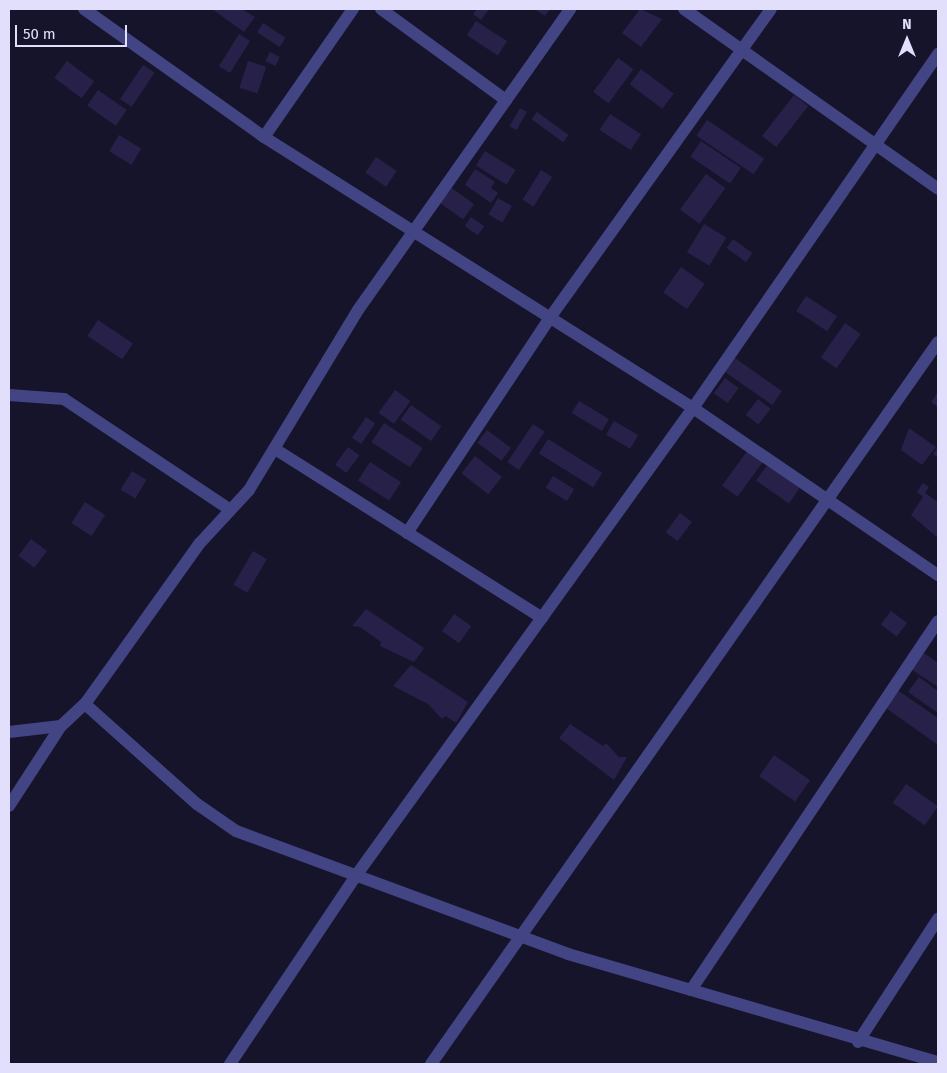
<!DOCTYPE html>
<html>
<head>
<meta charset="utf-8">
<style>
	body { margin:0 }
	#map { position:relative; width:947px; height:1073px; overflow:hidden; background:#16142a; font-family:"Fira Sans",sans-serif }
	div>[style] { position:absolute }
	.building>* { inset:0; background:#272149; transform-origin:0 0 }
	.minor>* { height:12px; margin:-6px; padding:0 6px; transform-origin:6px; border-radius:6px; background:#434484 }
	span { translate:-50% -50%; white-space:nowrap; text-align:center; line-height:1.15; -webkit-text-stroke:4.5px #16142a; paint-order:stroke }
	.frame { position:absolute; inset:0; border:10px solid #e1dffc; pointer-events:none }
	.north { position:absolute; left:882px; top:15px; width:50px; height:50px; -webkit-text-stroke:4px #16142a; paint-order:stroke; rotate:0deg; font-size:14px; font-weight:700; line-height:20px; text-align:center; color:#e1dffc }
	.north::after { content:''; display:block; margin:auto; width:18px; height:22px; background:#e1dffc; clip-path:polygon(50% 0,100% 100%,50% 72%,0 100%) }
	.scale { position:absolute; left:15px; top:25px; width:112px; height:22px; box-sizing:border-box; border:2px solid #e1dffc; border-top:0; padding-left:6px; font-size:15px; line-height:18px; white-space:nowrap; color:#e1dffc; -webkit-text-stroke:4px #16142a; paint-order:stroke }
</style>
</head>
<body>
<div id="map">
	<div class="building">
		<div style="clip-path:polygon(212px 9px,242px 9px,255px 17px,244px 32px)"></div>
		<div style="clip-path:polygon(477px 9px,489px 9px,481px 20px,473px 14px)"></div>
		<div style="clip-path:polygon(535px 9px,550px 9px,545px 16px)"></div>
		<div style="clip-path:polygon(640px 9px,662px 19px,641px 47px,622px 33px)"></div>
		<div style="left:476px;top:21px;width:37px;height:17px;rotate:33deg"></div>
		<div style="left:263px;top:23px;width:27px;height:11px;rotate:33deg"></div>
		<div style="left:239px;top:34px;width:13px;height:38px;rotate:32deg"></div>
		<div style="left:270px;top:52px;width:11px;height:10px;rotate:27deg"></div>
		<div style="left:618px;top:58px;width:19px;height:42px;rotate:36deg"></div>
		<div style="left:67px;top:61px;width:34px;height:21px;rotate:37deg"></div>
		<div style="left:248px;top:61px;width:19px;height:28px;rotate:18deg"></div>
		<div style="left:143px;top:65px;width:14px;height:41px;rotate:34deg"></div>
		<div style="left:641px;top:69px;width:41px;height:19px;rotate:37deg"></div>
		<div style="left:98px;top:90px;width:35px;height:19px;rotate:35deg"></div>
		<div style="left:794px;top:95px;width:18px;height:52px;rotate:38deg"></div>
		<div style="left:520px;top:108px;width:8px;height:21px;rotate:30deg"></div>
		<div style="left:537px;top:112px;width:39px;height:9px;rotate:36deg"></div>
		<div style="left:610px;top:114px;width:37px;height:19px;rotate:33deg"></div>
		<div style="left:707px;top:120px;width:69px;height:19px;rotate:34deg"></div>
		<div style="left:119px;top:135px;width:26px;height:19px;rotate:31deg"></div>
		<div style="left:701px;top:141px;width:48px;height:19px;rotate:34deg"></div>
		<div style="left:485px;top:151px;width:36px;height:17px;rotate:32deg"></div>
		<div style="left:376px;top:157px;width:25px;height:19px;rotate:34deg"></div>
		<div style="clip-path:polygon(475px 169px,495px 182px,491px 188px,498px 193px,491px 203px,465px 185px)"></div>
		<div style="left:541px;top:170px;width:13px;height:35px;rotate:32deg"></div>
		<div style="left:706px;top:174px;width:24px;height:44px;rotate:36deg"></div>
		<div style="left:449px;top:186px;width:31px;height:19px;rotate:36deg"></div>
		<div style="left:498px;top:198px;width:16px;height:19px;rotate:30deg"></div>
		<div style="left:471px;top:217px;width:16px;height:11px;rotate:35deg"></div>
		<div style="left:704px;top:224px;width:26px;height:33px;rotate:31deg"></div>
		<div style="left:733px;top:239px;width:24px;height:11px;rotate:36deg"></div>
		<div style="left:681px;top:267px;width:29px;height:31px;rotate:35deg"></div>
		<div style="left:806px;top:296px;width:37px;height:18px;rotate:33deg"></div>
		<div style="left:98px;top:320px;width:42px;height:19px;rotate:34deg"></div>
		<div style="left:845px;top:323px;width:19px;height:42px;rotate:35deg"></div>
		<div style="left:732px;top:356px;width:61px;height:17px;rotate:35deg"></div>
		<div style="left:725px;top:378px;width:17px;height:19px;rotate:36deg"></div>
		<div style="left:395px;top:390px;width:19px;height:28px;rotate:36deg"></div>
		<div style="clip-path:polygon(938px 392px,938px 407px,931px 402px)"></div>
		<div style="left:758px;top:399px;width:16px;height:20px;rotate:38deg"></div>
		<div style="left:579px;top:401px;width:35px;height:14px;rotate:31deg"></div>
		<div style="left:411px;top:405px;width:37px;height:18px;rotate:35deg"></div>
		<div style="left:366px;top:417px;width:11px;height:25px;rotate:34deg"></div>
		<div style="left:614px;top:421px;width:28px;height:16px;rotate:30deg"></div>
		<div style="left:384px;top:423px;width:46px;height:23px;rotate:33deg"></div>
		<div style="left:533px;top:424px;width:14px;height:46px;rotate:34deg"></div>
		<div style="clip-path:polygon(909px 428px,936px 447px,922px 465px,901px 450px)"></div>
		<div style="left:487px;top:430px;width:30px;height:16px;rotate:37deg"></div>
		<div style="left:548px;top:439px;width:64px;height:17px;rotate:32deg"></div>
		<div style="left:348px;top:447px;width:14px;height:22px;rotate:36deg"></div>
		<div style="clip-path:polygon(938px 447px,938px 458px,933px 454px)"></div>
		<div style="left:748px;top:450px;width:19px;height:44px;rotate:36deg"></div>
		<div style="left:475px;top:456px;width:34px;height:22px;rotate:38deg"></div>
		<div style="left:370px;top:462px;width:37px;height:22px;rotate:33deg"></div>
		<div style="left:767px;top:465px;width:40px;height:19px;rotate:35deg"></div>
		<div style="left:132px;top:471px;width:17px;height:22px;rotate:31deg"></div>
		<div style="left:553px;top:476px;width:25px;height:14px;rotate:32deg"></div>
		<div style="clip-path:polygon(923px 483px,929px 487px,925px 493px,938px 502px,938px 538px,911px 515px,923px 497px,917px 492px)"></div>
		<div style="left:85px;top:502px;width:24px;height:25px;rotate:33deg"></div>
		<div style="left:680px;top:513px;width:15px;height:24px;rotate:37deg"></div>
		<div style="left:31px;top:539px;width:20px;height:21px;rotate:37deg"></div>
		<div style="left:253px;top:551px;width:16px;height:39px;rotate:30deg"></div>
		<div style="clip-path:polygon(366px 609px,424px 648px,414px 662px,380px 646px,381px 642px,360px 627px,352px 626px)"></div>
		<div style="left:891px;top:611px;width:20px;height:17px;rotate:37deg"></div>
		<div style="left:454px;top:614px;width:21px;height:21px;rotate:35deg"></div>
		<div style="clip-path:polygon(924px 653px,938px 663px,938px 687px,912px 670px)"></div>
		<div style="clip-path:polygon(411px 665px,468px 702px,456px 723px,446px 716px,442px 719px,428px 704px,393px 686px)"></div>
		<div style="clip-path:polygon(919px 677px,938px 691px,938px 713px,908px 692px)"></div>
		<div style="clip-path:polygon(896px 689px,938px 718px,938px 745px,883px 706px)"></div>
		<div style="clip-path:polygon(570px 724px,603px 746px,606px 743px,619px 757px,627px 757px,614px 780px,559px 738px)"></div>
		<div style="left:774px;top:755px;width:44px;height:26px;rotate:35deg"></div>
		<div style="left:906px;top:784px;width:39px;height:23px;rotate:35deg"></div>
	</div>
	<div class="minor">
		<div style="left:84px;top:9px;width:221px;rotate:35.4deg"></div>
		<div style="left:264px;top:137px;width:507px;rotate:32.28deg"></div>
		<div style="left:693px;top:408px;width:297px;rotate:34.3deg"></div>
		<div style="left:381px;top:9px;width:155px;rotate:36.1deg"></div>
		<div style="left:684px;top:9px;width:311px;rotate:35.3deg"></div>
		<div style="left:264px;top:137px;width:156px;rotate:-55.2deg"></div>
		<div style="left:9px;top:395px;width:55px;rotate:4.2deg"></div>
		<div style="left:64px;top:399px;width:198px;rotate:33.7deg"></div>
		<div style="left:275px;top:449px;width:316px;rotate:32.3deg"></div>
		<div style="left:407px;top:533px;width:257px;rotate:-56.4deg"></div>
		<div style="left:549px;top:319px;width:381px;rotate:-54.4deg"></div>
		<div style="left:85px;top:704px;width:150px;rotate:41.8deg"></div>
		<div style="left:197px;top:804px;width:47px;rotate:34.7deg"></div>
		<div style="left:236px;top:831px;width:354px;rotate:20.3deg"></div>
		<div style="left:568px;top:954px;width:385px;rotate:16.3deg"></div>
		<div style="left:9px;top:732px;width:52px;rotate:-6.6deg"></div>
		<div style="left:9px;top:806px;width:95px;rotate:-57deg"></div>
		<div style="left:61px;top:726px;width:33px;rotate:-43deg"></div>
		<div style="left:85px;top:704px;width:198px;rotate:-54.5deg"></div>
		<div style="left:200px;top:543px;width:72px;rotate:-47.2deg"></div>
		<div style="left:249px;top:490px;width:210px;rotate:-58.8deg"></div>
		<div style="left:358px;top:310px;width:368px;rotate:-54.8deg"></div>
		<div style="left:691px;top:990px;width:444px;rotate:-56.2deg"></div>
		<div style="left:858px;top:1042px;width:147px;rotate:-57deg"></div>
		<div style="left:230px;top:1064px;width:225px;rotate:-56.2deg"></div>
		<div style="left:355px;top:877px;width:578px;rotate:-54.22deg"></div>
		<div style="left:693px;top:408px;width:431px;rotate:-55.3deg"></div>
		<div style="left:431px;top:1064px;width:882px;rotate:-54.92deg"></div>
	</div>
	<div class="frame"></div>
	<div class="north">N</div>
	<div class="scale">50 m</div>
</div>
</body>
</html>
